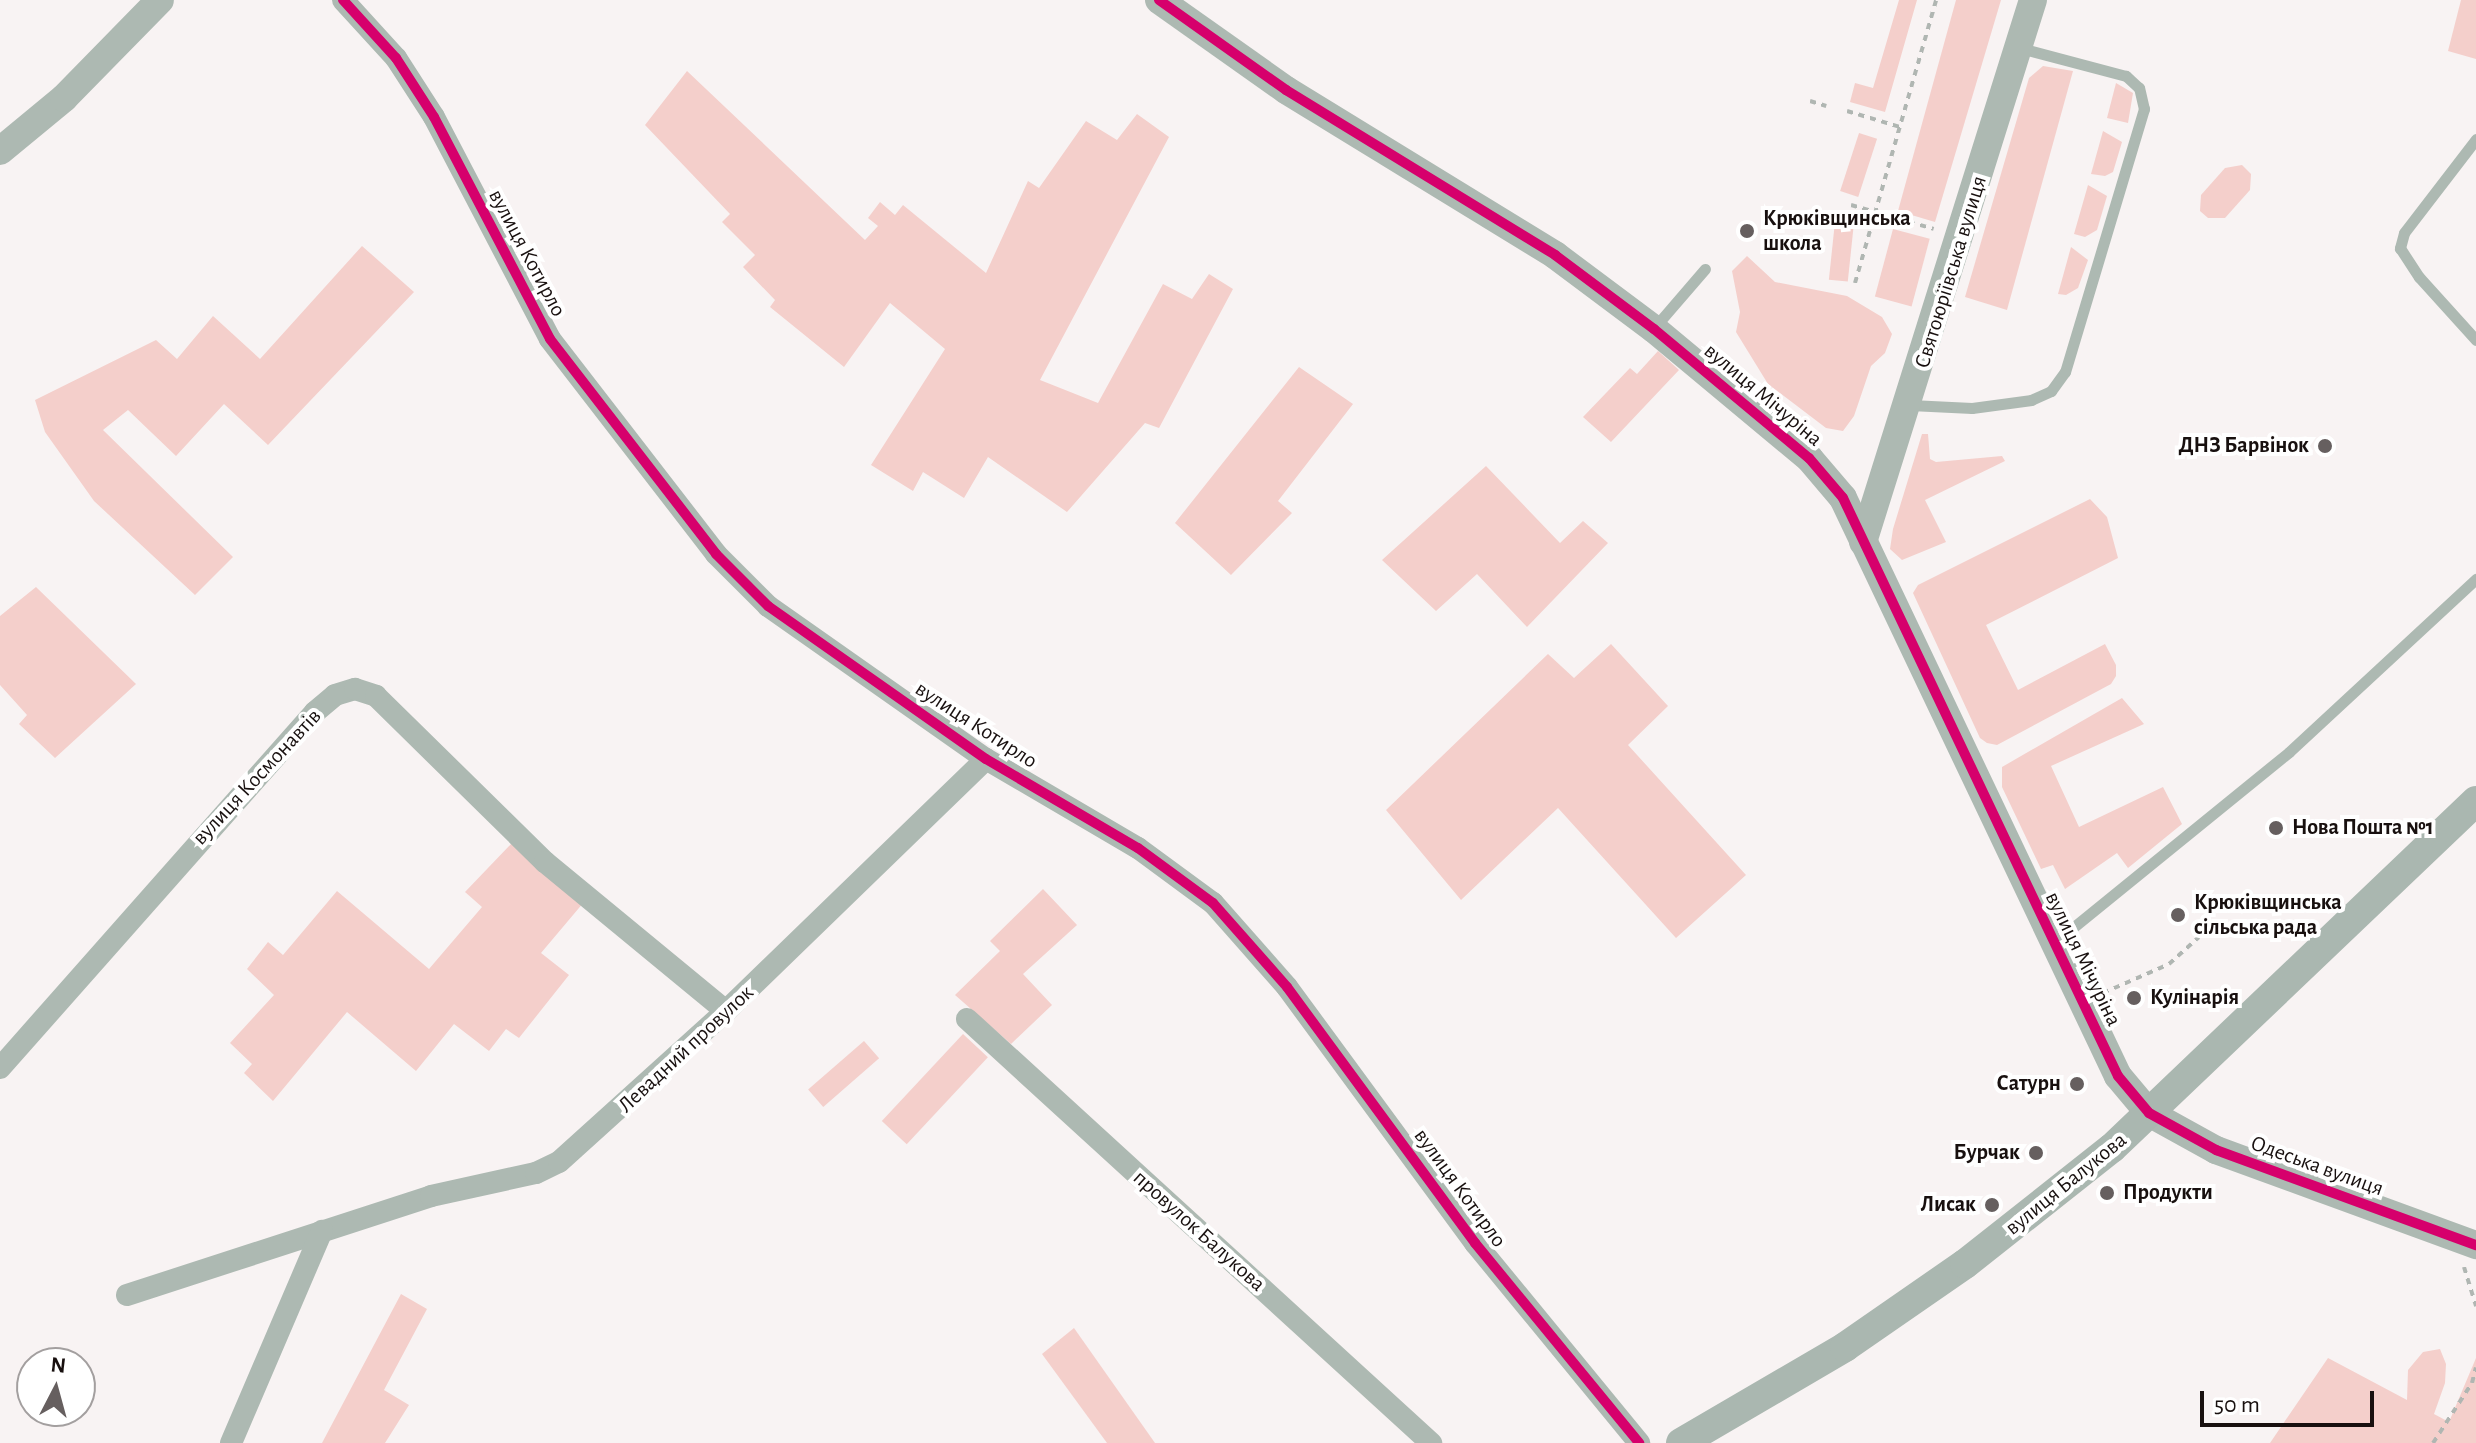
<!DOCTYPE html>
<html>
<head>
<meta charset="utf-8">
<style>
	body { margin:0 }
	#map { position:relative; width:2476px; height:1443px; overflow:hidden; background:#f8f3f3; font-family:"Alegreya Sans",sans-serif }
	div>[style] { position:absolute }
	.green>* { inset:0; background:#f4cfcb; transform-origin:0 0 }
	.path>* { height:4px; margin-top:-2px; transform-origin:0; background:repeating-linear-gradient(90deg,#b0b6b2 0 6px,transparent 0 12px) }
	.service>* { height:11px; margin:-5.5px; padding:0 5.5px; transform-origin:5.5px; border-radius:5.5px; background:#adb9b2 }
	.minor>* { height:22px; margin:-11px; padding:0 11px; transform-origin:11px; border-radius:11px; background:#adb9b2 }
	.tertiary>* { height:28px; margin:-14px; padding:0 14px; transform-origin:14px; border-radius:14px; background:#adb9b2 }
	.secondary>* { height:30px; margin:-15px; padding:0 15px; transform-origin:15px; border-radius:15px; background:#aab7b0 }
	.cycleway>* { height:10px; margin:-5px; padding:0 5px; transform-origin:5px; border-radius:5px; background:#d6006c }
	.dots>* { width:22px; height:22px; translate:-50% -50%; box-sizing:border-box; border:4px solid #fff; border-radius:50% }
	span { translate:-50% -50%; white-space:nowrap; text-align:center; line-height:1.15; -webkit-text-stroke:8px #fff; paint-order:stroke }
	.poi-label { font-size:22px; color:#18100f; font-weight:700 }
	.left { translate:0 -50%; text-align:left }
	.right { translate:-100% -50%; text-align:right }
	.street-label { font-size:22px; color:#18100f }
	.north { position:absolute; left:16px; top:1347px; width:80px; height:80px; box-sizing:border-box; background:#fff; border:2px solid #a39f9f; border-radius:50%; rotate:6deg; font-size:22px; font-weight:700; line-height:32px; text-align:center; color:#18100f }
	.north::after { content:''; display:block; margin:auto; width:28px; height:36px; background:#665f5f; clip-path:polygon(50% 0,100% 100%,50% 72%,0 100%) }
	.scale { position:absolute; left:2200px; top:1391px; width:174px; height:36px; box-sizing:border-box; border:4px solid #18100f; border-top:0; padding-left:10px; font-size:24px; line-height:28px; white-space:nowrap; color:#18100f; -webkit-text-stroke:6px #fff; paint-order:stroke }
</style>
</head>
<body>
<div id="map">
	<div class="green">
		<div style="clip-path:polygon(1899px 0,1917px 0,1885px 112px,1850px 102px,1855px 83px,1873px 88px)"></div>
		<div style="clip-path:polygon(1956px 0,2001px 0,1935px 222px,1898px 211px)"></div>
		<div style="clip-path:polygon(2461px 0,2476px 0,2476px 59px,2448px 51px)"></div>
		<div style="clip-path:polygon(2043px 66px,2073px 71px,2007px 310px,1965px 297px,2029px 78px)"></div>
		<div style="clip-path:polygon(687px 71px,865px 240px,878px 226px,868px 218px,880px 202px,895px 215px,903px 205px,986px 273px,1028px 181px,1039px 188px,1086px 121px,1117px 140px,1137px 114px,1169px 137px,1040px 380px,1098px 403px,1163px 284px,1192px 299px,1209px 274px,1233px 289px,1159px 428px,1145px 423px,1067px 512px,988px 457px,964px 498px,923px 472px,913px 491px,871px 465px,945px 349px,890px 303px,844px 367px,770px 307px,775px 300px,743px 267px,755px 255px,722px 222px,730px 214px,645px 125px)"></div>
		<div style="clip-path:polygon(2116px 83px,2133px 93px,2128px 123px,2107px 118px)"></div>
		<div style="clip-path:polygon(2103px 131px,2122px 142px,2113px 172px,2105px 176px,2091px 174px)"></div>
		<div style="left:1859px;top:133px;width:19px;height:61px;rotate:18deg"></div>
		<div style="clip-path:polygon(2242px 165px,2251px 174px,2250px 190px,2225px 218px,2208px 218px,2200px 211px,2201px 195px,2225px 168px)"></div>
		<div style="clip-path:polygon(2088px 185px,2107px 196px,2097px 230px,2085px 237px,2074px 234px)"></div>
		<div style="left:1836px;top:212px;width:19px;height:68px;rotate:6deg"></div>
		<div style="left:1893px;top:229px;width:38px;height:70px;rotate:15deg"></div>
		<div style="clip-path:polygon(362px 246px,414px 292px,268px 445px,224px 404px,176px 456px,128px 410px,103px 430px,233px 557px,195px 595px,94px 501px,45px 432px,35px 400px,156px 340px,177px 359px,213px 316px,260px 359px)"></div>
		<div style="clip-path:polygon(2071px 247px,2088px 260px,2078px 288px,2066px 295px,2058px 294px)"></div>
		<div style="clip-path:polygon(1747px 256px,1775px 282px,1847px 296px,1882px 317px,1892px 334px,1885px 353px,1871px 366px,1854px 416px,1843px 431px,1826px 428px,1768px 384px,1736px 332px,1740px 312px,1732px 271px)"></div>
		<div style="clip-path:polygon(1658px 351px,1679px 370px,1611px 442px,1583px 417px,1630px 368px,1637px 374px)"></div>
		<div style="clip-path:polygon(1299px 367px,1353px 404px,1278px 501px,1292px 513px,1231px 575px,1175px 523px)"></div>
		<div style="clip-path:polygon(1922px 434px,1928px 434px,1930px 459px,1936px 462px,2002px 456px,2005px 461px,1925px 500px,1946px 542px,1902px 560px,1890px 549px,1893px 529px)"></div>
		<div style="clip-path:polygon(1486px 466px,1560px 543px,1583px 521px,1608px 543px,1527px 627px,1477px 574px,1436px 611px,1382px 560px)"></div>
		<div style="clip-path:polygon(2090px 499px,2107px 517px,2118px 558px,1986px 625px,2018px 690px,2105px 644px,2116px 665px,2116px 676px,2111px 684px,1997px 745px,1987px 743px,1980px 738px,1913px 593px,1918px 585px)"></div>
		<div style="clip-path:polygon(36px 587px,136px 684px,55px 758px,19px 724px,27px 715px,0 685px,0 616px)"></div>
		<div style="clip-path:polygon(1611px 644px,1668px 706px,1628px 745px,1746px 875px,1676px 938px,1558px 808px,1461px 900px,1386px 810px,1548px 654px,1574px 678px)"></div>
		<div style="clip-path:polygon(2122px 698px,2144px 724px,2051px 766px,2079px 827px,2163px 787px,2182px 824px,2128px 868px,2117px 853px,2065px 889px,2053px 865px,2041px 869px,2002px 787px,2002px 767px)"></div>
		<div style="clip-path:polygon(512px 843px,584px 902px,541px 953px,569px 975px,519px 1038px,506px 1029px,489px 1051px,454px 1024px,416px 1071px,347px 1012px,273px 1101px,244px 1073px,252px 1064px,230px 1043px,274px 995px,247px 969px,268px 942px,283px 955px,337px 891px,429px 969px,482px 907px,465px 892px)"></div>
		<div style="clip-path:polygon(1043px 889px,1077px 925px,1023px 974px,1052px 1005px,1011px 1044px,955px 995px,1000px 951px,990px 941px)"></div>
		<div style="left:963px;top:1034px;width:34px;height:119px;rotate:43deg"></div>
		<div style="left:864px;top:1041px;width:23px;height:74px;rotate:49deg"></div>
		<div style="clip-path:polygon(401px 1294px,427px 1309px,384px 1390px,409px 1405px,385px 1443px,322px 1443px)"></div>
		<div style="clip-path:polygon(1074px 1328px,1155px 1443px,1107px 1443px,1042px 1354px)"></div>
		<div style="clip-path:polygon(2440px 1349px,2446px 1364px,2445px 1383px,2434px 1414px,2449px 1422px,2476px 1358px,2476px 1443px,2270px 1443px,2328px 1358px,2407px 1400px,2408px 1370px,2423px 1352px)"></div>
	</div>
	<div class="path">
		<div style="left:1810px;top:101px;width:17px;rotate:17deg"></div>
		<div style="left:1847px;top:111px;width:55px;rotate:16.8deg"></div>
		<div style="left:1851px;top:205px;width:86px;rotate:16.1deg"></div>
		<div style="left:1855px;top:283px;width:294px;rotate:-74deg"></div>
		<div style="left:2103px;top:993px;width:72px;rotate:-23.7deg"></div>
		<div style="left:2169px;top:964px;width:40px;rotate:-42deg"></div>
		<div style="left:2199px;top:937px;width:10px;rotate:-135deg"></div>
		<div style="left:2464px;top:1267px;width:41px;rotate:72.9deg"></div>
		<div style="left:2433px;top:1443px;width:72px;rotate:-57deg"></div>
		<div style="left:2472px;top:1383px;width:16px;rotate:-76deg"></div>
	</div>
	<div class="service">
		<div style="left:2476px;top:139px;width:118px;rotate:127.5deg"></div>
		<div style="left:2404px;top:233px;width:16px;rotate:105deg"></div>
		<div style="left:2400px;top:248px;width:35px;rotate:57deg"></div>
		<div style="left:2419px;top:277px;width:85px;rotate:47.9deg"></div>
		<div style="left:1654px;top:328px;width:78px;rotate:-49.2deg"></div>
		<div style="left:1910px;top:405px;width:62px;rotate:2.8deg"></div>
		<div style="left:1972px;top:408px;width:60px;rotate:-7.7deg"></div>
		<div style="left:2031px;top:400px;width:22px;rotate:-24deg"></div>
		<div style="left:2051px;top:391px;width:24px;rotate:-54deg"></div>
		<div style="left:2065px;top:372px;width:275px;rotate:-73.3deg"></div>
		<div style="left:2144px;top:109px;width:22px;rotate:-103deg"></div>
		<div style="left:2139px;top:88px;width:18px;rotate:-137deg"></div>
		<div style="left:2126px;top:76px;width:110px;rotate:-165.2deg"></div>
		<div style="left:2054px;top:943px;width:303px;rotate:-39.1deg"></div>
		<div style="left:2289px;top:752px;width:255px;rotate:-42.8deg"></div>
	</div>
	<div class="minor">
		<div style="left:343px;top:0;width:79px;rotate:47.6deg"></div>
		<div style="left:396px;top:58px;width:70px;rotate:57.2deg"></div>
		<div style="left:434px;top:117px;width:250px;rotate:62.4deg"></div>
		<div style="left:550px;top:339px;width:272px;rotate:52.3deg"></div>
		<div style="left:716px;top:554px;width:74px;rotate:45deg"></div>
		<div style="left:768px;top:606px;width:266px;rotate:35.1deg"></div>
		<div style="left:986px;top:759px;width:176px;rotate:30.4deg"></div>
		<div style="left:1138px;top:848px;width:93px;rotate:36.3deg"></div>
		<div style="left:1213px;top:903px;width:112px;rotate:48.6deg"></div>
		<div style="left:1287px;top:987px;width:318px;rotate:53.7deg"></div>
		<div style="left:1475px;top:1243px;width:259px;rotate:50.6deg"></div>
		<div style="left:967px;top:1019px;width:629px;rotate:42.42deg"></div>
		<div style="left:0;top:1068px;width:475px;rotate:-48.5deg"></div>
		<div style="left:315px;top:712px;width:26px;rotate:-40deg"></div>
		<div style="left:335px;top:695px;width:21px;rotate:-17deg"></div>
		<div style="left:355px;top:689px;width:22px;rotate:18deg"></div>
		<div style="left:376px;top:696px;width:237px;rotate:44.5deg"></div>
		<div style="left:545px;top:862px;width:234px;rotate:39.5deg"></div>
		<div style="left:127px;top:1295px;width:320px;rotate:-18deg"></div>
		<div style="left:431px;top:1196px;width:107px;rotate:-12.4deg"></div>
		<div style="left:536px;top:1173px;width:25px;rotate:-26deg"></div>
		<div style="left:559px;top:1162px;width:225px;rotate:-42.1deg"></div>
		<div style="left:726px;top:1011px;width:362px;rotate:-44.1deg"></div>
		<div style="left:231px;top:1443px;width:231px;rotate:-66.8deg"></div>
	</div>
	<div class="tertiary">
		<div style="left:1159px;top:0;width:156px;rotate:35.3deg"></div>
		<div style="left:1286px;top:90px;width:316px;rotate:31.5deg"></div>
		<div style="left:1555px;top:255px;width:124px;rotate:36.8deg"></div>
		<div style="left:1654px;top:329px;width:202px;rotate:39.8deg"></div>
		<div style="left:1809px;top:458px;width:52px;rotate:49.6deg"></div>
		<div style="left:1843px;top:498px;width:640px;rotate:64.56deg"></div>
		<div style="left:2118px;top:1076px;width:48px;rotate:50deg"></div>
		<div style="left:2149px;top:1113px;width:77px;rotate:28.9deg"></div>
		<div style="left:2216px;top:1150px;width:277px;rotate:20.1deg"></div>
		<div style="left:0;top:151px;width:83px;rotate:-39.6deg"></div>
		<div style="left:64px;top:98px;width:137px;rotate:-45.6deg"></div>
		<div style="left:1863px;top:542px;width:568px;rotate:-72.59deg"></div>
	</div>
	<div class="secondary">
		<div style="left:1681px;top:1443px;width:190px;rotate:-30.3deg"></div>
		<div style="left:1845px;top:1347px;width:146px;rotate:-34.7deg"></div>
		<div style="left:1965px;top:1264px;width:187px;rotate:-38.3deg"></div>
		<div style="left:2112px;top:1148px;width:503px;rotate:-43.63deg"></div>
	</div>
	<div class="cycleway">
		<div style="left:343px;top:0;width:79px;rotate:47.6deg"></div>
		<div style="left:396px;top:58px;width:70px;rotate:57.2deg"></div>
		<div style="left:434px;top:117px;width:250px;rotate:62.4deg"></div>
		<div style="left:550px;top:339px;width:272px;rotate:52.3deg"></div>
		<div style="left:716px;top:554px;width:74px;rotate:45deg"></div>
		<div style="left:768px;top:606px;width:266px;rotate:35.1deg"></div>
		<div style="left:986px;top:759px;width:176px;rotate:30.4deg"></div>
		<div style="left:1138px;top:848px;width:93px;rotate:36.3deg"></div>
		<div style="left:1213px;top:903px;width:112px;rotate:48.6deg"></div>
		<div style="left:1287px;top:987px;width:318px;rotate:53.7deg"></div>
		<div style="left:1475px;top:1243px;width:259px;rotate:50.6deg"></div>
		<div style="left:1159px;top:0;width:156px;rotate:35.3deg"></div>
		<div style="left:1286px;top:90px;width:316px;rotate:31.5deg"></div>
		<div style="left:1555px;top:255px;width:124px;rotate:36.8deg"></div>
		<div style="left:1654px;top:329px;width:202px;rotate:39.8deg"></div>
		<div style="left:1809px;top:458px;width:52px;rotate:49.6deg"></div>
		<div style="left:1843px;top:498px;width:640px;rotate:64.56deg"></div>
		<div style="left:2118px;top:1076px;width:48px;rotate:50deg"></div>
		<div style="left:2149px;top:1113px;width:77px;rotate:28.9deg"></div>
		<div style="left:2216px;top:1150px;width:277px;rotate:20.1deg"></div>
	</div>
	<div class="dots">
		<div style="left:1747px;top:231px;background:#665f5f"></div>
		<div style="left:2325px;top:446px;background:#665f5f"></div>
		<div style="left:2276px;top:828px;background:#665f5f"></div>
		<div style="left:2178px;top:915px;background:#665f5f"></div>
		<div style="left:2134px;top:998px;background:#665f5f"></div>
		<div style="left:2077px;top:1084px;background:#665f5f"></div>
		<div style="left:2036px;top:1153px;background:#665f5f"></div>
		<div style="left:2107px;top:1193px;background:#665f5f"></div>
		<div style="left:1992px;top:1205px;background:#665f5f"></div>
	</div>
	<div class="poi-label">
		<span class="left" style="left:1763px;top:231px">Крюківщинська<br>школа</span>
		<span class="right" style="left:2309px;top:446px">ДНЗ Барвінок</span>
		<span class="left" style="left:2292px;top:828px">Нова Пошта №1</span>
		<span class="left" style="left:2194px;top:915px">Крюківщинська<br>сільська рада</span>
		<span class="left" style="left:2150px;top:998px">Кулінарія</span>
		<span class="right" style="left:2061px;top:1084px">Сатурн</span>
		<span class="right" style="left:2020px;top:1153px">Бурчак</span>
		<span class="left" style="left:2123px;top:1193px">Продукти</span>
		<span class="right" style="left:1976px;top:1205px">Лисак</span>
	</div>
	<div class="street-label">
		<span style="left:527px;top:253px;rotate:62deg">вулиця Котирло</span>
		<span style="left:1951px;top:272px;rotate:-73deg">Святоюріївська вулиця</span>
		<span style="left:1763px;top:395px;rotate:40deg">вулиця Мічуріна</span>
		<span style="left:976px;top:725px;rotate:33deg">вулиця Котирло</span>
		<span style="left:257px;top:777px;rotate:-47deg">вулиця Космонавтів</span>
		<span style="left:2083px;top:959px;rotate:64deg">вулиця Мічуріна</span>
		<span style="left:686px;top:1049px;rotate:-43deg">Левадний провулок</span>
		<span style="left:2317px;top:1166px;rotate:20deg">Одеська вулиця</span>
		<span style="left:2066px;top:1184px;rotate:-39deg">вулиця Балукова</span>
		<span style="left:1460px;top:1188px;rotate:54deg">вулиця Котирло</span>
		<span style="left:1199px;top:1231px;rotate:42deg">провулок Балукова</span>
	</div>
	<div class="north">N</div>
	<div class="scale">50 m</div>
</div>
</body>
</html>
